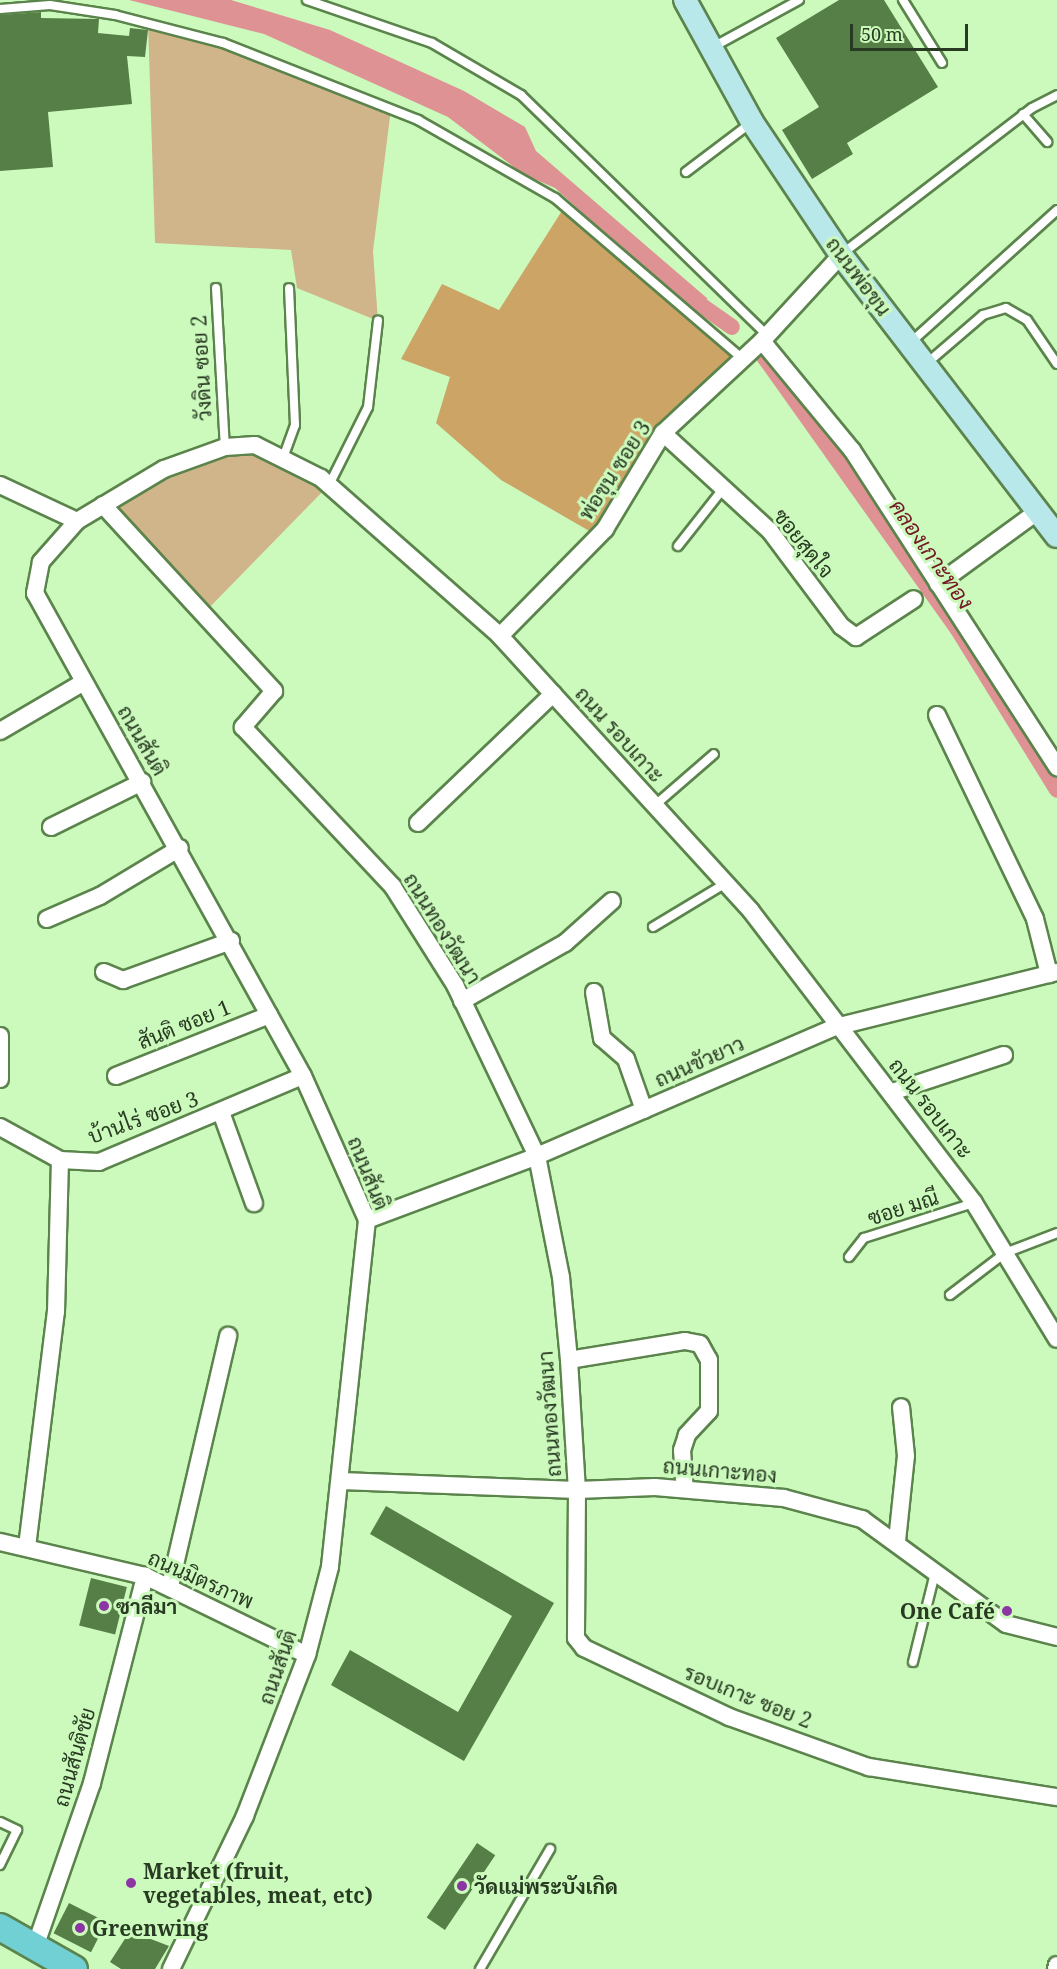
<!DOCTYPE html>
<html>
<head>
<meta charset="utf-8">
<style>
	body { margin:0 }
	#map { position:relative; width:1057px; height:1969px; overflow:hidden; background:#ccfabd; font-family:"Noto Serif",Sarabun,serif }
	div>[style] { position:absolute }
	.green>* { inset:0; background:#d1b58a }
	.forest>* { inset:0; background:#cba466 }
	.water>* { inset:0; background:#de9294 }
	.canal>* { height:16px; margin:-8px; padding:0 8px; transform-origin:8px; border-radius:8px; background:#de9294 }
	.building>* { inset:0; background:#567f47; transform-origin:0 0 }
	.roads { filter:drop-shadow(2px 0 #5b844c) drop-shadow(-2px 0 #5b844c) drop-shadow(0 2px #5b844c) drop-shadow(0 -2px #5b844c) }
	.service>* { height:8px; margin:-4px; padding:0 4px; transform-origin:4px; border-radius:4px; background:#fff }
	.minor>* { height:16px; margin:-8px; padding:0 8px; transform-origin:8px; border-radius:8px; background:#fff }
	.secondary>* { height:22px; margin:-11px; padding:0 11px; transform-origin:11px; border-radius:11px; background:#b8e8e9 }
	.primary>* { height:26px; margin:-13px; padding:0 13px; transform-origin:13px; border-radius:13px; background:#71d0d3 }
	.dots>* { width:16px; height:16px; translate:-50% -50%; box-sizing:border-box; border:3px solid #ccfabd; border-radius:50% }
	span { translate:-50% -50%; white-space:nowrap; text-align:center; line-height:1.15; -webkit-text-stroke:6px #ccfabd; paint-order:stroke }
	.street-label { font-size:21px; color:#283a22 }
	.poi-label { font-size:21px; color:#283a22; font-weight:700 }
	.left { translate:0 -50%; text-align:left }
	.right { translate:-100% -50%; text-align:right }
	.water-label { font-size:22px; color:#731926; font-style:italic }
	.scale { position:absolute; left:850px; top:24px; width:118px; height:27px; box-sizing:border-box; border:3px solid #283a22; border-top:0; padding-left:8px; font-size:18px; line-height:21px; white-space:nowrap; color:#283a22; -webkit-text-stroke:4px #ccfabd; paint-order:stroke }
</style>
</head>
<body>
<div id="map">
	<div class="green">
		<div style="clip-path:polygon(148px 23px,391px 109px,373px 251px,378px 321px,297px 288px,291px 250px,155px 243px)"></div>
		<div style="clip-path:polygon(255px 445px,329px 485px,203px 614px,103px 505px,164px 469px)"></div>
	</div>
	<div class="forest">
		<div style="clip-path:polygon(565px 206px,741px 359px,660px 430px,598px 536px,501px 480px,436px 423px,450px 377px,401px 359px,442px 284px,499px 310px)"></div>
	</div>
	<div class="water">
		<div style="clip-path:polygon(129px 0,231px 0,330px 30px,464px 91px,525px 127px,536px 151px,708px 299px,682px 303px,555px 188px,523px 174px,448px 117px,264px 34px)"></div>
	</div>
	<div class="canal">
		<div style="left:695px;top:301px;width:45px;rotate:35.1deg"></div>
		<div style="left:760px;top:351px;width:340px;rotate:54.6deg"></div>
		<div style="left:957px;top:628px;width:190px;rotate:58.3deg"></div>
	</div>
	<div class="building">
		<div style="clip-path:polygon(839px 0,884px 0,938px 87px,847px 143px,853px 154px,812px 179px,782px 130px,819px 107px,776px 38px)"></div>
		<div style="clip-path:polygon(41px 12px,41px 18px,99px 19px,98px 33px,129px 36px,130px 28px,148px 30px,145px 57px,127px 56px,132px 104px,48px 112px,53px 167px,0 171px,0 15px)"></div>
		<div style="clip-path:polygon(386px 1506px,554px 1603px,464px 1761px,331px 1685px,350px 1650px,458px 1712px,512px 1616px,370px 1534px)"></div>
		<div style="left:91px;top:1578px;width:37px;height:49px;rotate:14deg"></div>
		<div style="left:477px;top:1843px;width:22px;height:90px;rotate:34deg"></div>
		<div style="left:69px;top:1903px;width:42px;height:34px;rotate:27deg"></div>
		<div style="clip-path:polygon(130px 1931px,169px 1946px,155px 1969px,121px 1969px,110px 1962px)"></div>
	</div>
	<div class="roads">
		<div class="service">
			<div style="left:307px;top:0;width:132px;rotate:19deg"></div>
			<div style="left:432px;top:43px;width:103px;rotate:30.3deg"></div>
			<div style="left:521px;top:95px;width:344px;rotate:44.3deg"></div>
			<div style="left:903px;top:0;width:74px;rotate:58.2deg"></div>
			<div style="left:0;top:9px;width:50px;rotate:-4.6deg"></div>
			<div style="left:50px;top:5px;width:66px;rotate:8.7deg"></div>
			<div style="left:115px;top:15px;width:112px;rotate:14.5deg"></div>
			<div style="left:223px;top:43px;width:210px;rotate:21.5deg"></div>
			<div style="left:418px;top:120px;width:158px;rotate:29.7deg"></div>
			<div style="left:555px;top:198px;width:248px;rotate:40.6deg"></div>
			<div style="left:713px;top:47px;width:98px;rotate:-28.7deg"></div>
			<div style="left:1023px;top:114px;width:37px;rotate:49deg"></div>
			<div style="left:686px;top:172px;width:83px;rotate:-37.1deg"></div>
			<div style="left:843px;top:253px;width:238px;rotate:-37.5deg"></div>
			<div style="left:1032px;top:108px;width:28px;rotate:-27deg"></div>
			<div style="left:216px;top:288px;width:159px;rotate:86.8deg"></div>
			<div style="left:910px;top:343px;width:198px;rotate:-42.1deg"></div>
			<div style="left:926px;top:364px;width:75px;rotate:-40.7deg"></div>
			<div style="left:983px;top:315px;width:24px;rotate:-17deg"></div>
			<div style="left:1006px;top:308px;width:24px;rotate:30deg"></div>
			<div style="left:1027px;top:320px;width:53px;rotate:55.7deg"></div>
			<div style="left:283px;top:458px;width:35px;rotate:-70deg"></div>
			<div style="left:295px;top:425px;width:137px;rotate:-92.5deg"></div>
			<div style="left:329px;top:485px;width:87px;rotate:-63.4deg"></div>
			<div style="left:368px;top:407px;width:87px;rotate:-83.4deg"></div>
			<div style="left:678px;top:546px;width:73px;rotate:-51.7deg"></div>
			<div style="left:654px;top:806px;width:79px;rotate:-40.9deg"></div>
			<div style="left:653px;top:927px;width:85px;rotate:-31.1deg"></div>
			<div style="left:849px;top:1257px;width:24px;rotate:-52deg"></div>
			<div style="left:864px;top:1238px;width:115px;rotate:-17.7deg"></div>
			<div style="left:950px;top:1295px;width:69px;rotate:-37.4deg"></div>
			<div style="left:1005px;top:1253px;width:56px;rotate:-21deg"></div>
			<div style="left:913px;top:1662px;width:92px;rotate:-76.1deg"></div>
			<div style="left:0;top:1822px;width:19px;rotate:25deg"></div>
			<div style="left:17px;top:1830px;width:39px;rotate:116deg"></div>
			<div style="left:480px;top:1969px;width:139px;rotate:-59.7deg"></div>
		</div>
		<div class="minor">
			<div style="left:762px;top:341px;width:141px;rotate:50.5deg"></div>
			<div style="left:852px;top:450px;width:378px;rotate:57.1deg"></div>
			<div style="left:663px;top:433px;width:145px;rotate:42.5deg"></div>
			<div style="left:770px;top:531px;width:119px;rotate:53.2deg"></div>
			<div style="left:841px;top:626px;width:19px;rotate:36deg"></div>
			<div style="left:856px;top:637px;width:69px;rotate:-33.2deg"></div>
			<div style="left:0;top:485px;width:85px;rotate:25.1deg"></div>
			<div style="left:77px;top:521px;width:101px;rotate:-30.9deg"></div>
			<div style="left:164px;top:469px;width:65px;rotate:-19.8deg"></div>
			<div style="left:225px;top:447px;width:30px;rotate:-4deg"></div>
			<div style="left:255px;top:445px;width:74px;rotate:26.6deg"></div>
			<div style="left:321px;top:478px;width:239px;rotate:41.4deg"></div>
			<div style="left:500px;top:636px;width:372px;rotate:47.6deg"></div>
			<div style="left:751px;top:911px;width:367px;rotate:52.6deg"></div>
			<div style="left:974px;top:1203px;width:159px;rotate:58.6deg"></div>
			<div style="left:103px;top:505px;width:253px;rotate:47.4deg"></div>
			<div style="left:274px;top:691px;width:48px;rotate:130.7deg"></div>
			<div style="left:243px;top:727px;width:219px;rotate:46.8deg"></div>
			<div style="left:393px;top:887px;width:116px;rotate:57.7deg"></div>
			<div style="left:455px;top:985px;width:190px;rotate:64.4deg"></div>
			<div style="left:537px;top:1156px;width:123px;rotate:78.8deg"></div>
			<div style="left:561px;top:1277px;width:83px;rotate:84.5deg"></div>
			<div style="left:569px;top:1360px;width:130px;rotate:86.5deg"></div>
			<div style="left:577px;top:1490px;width:148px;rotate:90.4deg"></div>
			<div style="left:576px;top:1638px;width:13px;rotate:51deg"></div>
			<div style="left:584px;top:1648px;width:161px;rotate:25.4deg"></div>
			<div style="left:729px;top:1717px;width:149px;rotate:19.7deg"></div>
			<div style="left:869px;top:1767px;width:190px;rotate:9.1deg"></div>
			<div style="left:77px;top:521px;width:55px;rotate:131.3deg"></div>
			<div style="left:41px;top:562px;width:32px;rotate:101deg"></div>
			<div style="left:35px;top:593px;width:552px;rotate:60.98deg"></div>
			<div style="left:303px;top:1076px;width:158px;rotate:66deg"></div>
			<div style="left:367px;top:1220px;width:349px;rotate:96.1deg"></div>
			<div style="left:330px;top:1567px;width:91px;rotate:104.6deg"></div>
			<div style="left:307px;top:1655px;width:173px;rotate:111.1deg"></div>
			<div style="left:245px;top:1816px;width:170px;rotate:115.8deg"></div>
			<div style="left:938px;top:584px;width:124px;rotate:-36.1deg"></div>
			<div style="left:500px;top:636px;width:150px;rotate:-45.5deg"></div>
			<div style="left:605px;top:529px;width:112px;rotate:-58.9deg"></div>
			<div style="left:663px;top:433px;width:135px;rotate:-42.9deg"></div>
			<div style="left:762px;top:341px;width:117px;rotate:-47.4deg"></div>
			<div style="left:937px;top:715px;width:226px;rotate:64.3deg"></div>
			<div style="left:1035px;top:919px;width:57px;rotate:75.7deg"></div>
			<div style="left:0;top:731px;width:97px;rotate:-30.3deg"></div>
			<div style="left:418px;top:823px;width:187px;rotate:-43.7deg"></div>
			<div style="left:51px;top:827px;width:102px;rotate:-26.3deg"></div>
			<div style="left:47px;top:919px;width:58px;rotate:-23.5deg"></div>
			<div style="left:100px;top:896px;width:93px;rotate:-31deg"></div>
			<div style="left:104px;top:972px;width:21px;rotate:23deg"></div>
			<div style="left:123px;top:980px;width:115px;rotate:-19.9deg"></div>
			<div style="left:594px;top:992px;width:47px;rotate:80.1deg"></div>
			<div style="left:602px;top:1038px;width:32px;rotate:41deg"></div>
			<div style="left:626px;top:1059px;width:54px;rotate:70.6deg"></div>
			<div style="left:462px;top:1001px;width:118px;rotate:-29.4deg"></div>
			<div style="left:565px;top:943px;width:63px;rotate:-41.8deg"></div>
			<div style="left:0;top:1036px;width:43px;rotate:90deg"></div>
			<div style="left:116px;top:1076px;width:165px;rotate:-21.7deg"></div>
			<div style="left:892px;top:1092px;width:118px;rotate:-18.3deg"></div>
			<div style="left:221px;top:1112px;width:97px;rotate:70.1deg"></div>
			<div style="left:0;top:1127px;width:68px;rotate:28.8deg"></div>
			<div style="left:60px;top:1160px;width:39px;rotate:3deg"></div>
			<div style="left:99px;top:1162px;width:221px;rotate:-22.9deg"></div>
			<div style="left:367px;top:1220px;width:182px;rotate:-20.6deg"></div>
			<div style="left:537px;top:1156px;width:325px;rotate:-23.4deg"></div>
			<div style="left:835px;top:1027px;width:229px;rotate:-13.9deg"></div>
			<div style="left:569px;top:1360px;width:118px;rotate:-9.3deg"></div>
			<div style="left:685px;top:1341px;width:15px;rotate:11deg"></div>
			<div style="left:700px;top:1344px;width:18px;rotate:61deg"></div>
			<div style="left:709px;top:1360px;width:51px;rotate:90deg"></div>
			<div style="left:709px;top:1411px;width:33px;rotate:133deg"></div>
			<div style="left:687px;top:1435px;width:16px;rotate:108deg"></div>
			<div style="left:682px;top:1450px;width:39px;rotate:86deg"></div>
			<div style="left:341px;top:1481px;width:236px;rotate:2.2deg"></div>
			<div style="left:577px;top:1490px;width:78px;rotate:-2.2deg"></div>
			<div style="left:655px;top:1487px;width:129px;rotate:4.9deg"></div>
			<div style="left:784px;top:1498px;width:81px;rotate:15.1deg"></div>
			<div style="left:862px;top:1519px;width:178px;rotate:36.1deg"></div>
			<div style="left:1006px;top:1624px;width:53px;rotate:14.3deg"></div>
			<div style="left:897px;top:1541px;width:85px;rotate:-84deg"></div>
			<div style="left:906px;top:1456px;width:49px;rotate:-95.8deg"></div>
			<div style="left:0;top:1542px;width:149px;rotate:13.2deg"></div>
			<div style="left:145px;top:1576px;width:180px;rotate:26deg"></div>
			<div style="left:27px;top:1547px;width:237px;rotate:-83deg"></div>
			<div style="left:56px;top:1312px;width:152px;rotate:-88.5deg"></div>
			<div style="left:170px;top:1586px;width:257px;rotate:-76.9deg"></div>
			<div style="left:35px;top:1947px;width:174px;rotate:-70.8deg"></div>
			<div style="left:92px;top:1783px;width:214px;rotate:-75.6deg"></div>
			<div style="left:1056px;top:1969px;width:4px;rotate:-76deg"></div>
		</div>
		<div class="secondary">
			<div style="left:685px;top:0;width:139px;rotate:61.2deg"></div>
			<div style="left:752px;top:122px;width:160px;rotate:56.2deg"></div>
			<div style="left:841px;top:255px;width:354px;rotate:52.5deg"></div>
		</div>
		<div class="primary">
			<div style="left:0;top:1927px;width:85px;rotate:29.6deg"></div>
		</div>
	</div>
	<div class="dots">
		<div style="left:104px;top:1606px;background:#8b36a3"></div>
		<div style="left:1007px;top:1611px;background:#8b36a3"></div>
		<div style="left:131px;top:1883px;background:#8b36a3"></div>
		<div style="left:462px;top:1886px;background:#8b36a3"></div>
		<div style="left:80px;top:1928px;background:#8b36a3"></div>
	</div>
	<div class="street-label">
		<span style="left:859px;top:276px;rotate:53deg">ถนนพ่อขุน</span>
		<span style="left:201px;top:368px;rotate:-93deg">วังดิน ซอย 2</span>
		<span style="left:614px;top:470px;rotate:-57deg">พ่อขุน ซอย 3</span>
		<span style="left:804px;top:543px;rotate:51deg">ซอยสุดใจ</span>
		<span style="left:620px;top:734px;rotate:48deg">ถนน รอบเกาะ</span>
		<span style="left:143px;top:740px;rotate:60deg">ถนนสันติ</span>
		<span style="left:443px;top:928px;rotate:58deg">ถนนทองวัฒนา</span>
		<span style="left:184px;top:1024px;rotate:-22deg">สันติ ซอย 1</span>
		<span style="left:699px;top:1061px;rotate:-24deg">ถนนขัวยาว</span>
		<span style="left:931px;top:1108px;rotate:52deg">ถนน รอบเกาะ</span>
		<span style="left:143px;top:1117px;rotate:-20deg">บ้านไร่ ซอย 3</span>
		<span style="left:369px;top:1173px;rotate:68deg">ถนนสันติ</span>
		<span style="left:903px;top:1207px;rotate:-18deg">ซอย มณี</span>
		<span style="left:549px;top:1414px;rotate:-94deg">ถนนทองวัฒนา</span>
		<span style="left:720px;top:1470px;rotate:5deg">ถนนเกาะทอง</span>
		<span style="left:201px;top:1579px;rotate:24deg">ถนนมิตรภาพ</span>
		<span style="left:277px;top:1667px;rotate:-71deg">ถนนสันติ</span>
		<span style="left:748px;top:1696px;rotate:22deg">รอบเกาะ ซอย 2</span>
		<span style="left:74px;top:1757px;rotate:-74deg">ถนนสันติชัย</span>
	</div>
	<div class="poi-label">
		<span class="left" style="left:116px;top:1606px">ซาลีมา</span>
		<span class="right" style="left:995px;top:1611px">One Café</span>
		<span class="left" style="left:143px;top:1883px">Market (fruit,<br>vegetables, meat, etc)</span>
		<span class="left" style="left:474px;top:1886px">วัดแม่พระบังเกิด</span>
		<span class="left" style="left:92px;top:1928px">Greenwing</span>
	</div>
	<div class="water-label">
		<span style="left:932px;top:554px;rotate:55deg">คลองเกาะทอง</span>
	</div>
	<div class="scale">50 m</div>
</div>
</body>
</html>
